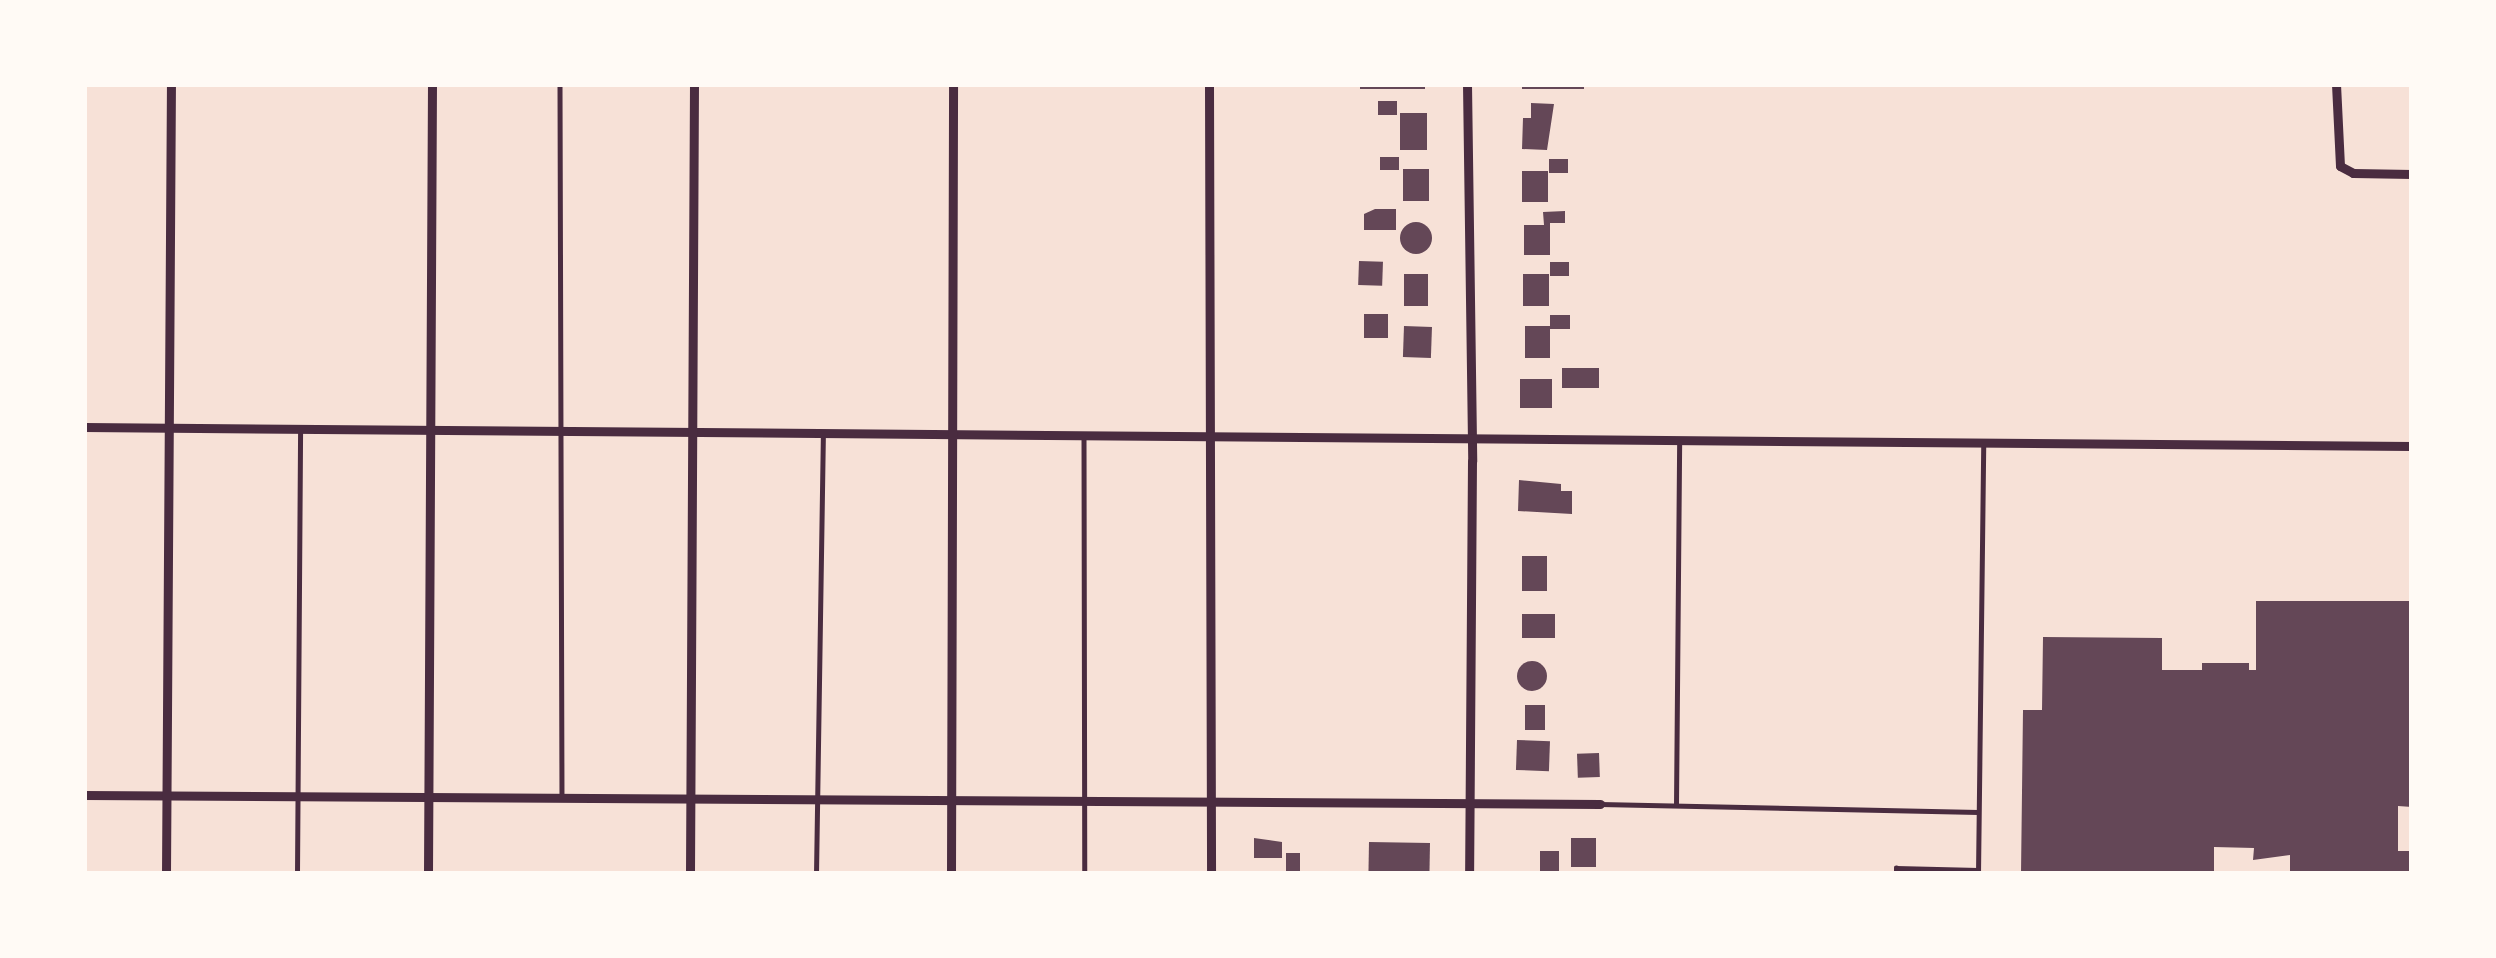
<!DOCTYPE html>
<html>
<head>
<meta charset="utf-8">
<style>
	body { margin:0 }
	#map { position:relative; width:2496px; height:958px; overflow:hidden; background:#f7e1d7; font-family:"Golos Text",sans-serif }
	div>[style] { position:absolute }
	.building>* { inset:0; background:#644757; transform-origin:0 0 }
	.round { border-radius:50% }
	.service>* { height:4.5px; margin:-2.25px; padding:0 2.25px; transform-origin:2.25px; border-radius:2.25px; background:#4a2c40 }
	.minor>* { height:9px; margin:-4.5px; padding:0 4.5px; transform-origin:4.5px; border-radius:4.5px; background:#4a2c40 }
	span { translate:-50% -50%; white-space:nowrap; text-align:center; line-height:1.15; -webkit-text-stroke:9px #fffaf5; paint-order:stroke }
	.frame { position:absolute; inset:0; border:87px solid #fffaf5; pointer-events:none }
</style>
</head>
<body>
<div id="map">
	<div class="building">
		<div style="left:1360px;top:84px;width:65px;height:5px"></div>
		<div style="left:1522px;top:84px;width:62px;height:5px"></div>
		<div style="left:1378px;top:101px;width:19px;height:14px"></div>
		<div style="clip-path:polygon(1531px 103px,1554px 104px,1547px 150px,1522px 149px,1523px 118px,1531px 118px)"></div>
		<div style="left:1400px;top:113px;width:27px;height:37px"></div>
		<div style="left:1380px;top:157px;width:19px;height:13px"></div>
		<div style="left:1549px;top:159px;width:19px;height:14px"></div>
		<div style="left:1403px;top:169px;width:26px;height:32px"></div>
		<div style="left:1522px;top:171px;width:26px;height:31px"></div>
		<div style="clip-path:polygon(1375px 209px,1396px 209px,1396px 230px,1364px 230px,1364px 214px)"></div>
		<div style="clip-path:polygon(1565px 211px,1565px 223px,1550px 223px,1550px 255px,1524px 255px,1524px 225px,1544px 225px,1543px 212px)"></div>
		<div class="round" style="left:1400px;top:222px;width:32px;height:32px"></div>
		<div style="left:1359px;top:261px;width:24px;height:24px;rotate:2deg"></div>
		<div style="left:1569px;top:262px;width:14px;height:19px;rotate:90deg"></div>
		<div style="left:1404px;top:274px;width:24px;height:32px"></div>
		<div style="left:1523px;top:274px;width:26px;height:32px"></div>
		<div style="left:1364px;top:314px;width:24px;height:24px"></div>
		<div style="left:1550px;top:315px;width:20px;height:14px"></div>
		<div style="left:1404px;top:326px;width:28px;height:31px;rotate:2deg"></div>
		<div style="left:1525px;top:326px;width:25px;height:32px"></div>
		<div style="left:1562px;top:368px;width:37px;height:20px"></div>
		<div style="left:1520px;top:379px;width:32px;height:29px"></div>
		<div style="clip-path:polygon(1519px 480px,1561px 484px,1561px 491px,1572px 491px,1572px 514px,1518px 511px)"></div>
		<div style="left:1547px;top:556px;width:35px;height:25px;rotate:90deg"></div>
		<div style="clip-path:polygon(2256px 601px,2412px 601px,2412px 807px,2398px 806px,2398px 851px,2412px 851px,2412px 874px,2290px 874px,2290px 855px,2253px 860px,2254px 848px,2214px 847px,2214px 874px,2021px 874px,2023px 710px,2042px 710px,2043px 637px,2162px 638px,2162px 670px,2202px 670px,2202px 663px,2249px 663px,2249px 670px,2256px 670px)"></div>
		<div style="left:1522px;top:614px;width:33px;height:24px"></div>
		<div class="round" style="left:1517px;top:661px;width:30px;height:30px"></div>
		<div style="left:1525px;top:705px;width:20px;height:25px"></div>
		<div style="left:1517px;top:740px;width:33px;height:30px;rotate:2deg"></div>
		<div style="left:1599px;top:753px;width:24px;height:22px;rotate:88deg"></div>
		<div style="clip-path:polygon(1254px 838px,1282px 842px,1282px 858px,1254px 858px)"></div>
		<div style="left:1571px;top:838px;width:25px;height:29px"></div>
		<div style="left:1369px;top:842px;width:61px;height:30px;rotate:1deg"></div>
		<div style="left:1540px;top:851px;width:19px;height:21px"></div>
		<div style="left:1286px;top:853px;width:14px;height:20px"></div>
	</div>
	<div class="service">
		<div style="left:560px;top:84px;width:714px;rotate:89.84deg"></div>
		<div style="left:1084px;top:436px;width:438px;rotate:89.9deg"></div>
		<div style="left:1600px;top:804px;width:378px;rotate:1.2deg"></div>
		<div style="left:1676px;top:805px;width:364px;rotate:-89.5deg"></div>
		<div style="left:297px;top:874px;width:444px;rotate:-89.6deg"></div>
		<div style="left:816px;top:874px;width:438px;rotate:-89.1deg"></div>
		<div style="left:1896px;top:874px;width:6px;rotate:-90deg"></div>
		<div style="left:1896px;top:868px;width:82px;rotate:1.4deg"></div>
		<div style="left:1978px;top:874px;width:431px;rotate:-89.3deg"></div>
	</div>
	<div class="minor">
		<div style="left:1209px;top:84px;width:790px;rotate:89.85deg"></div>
		<div style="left:1467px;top:84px;width:377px;rotate:89.2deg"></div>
		<div style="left:1472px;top:461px;width:413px;rotate:90.4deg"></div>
		<div style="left:2336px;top:84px;width:82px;rotate:87.2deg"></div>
		<div style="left:2340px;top:166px;width:15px;rotate:28deg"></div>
		<div style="left:2353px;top:173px;width:59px;rotate:1deg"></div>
		<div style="left:84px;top:427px;width:2328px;rotate:0.47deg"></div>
		<div style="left:84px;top:795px;width:1516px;rotate:0.34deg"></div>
		<div style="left:166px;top:874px;width:790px;rotate:-89.64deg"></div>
		<div style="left:428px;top:874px;width:790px;rotate:-89.71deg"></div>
		<div style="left:690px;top:874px;width:790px;rotate:-89.71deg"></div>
		<div style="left:951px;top:874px;width:790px;rotate:-89.85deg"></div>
	</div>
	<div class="frame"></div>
</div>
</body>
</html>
